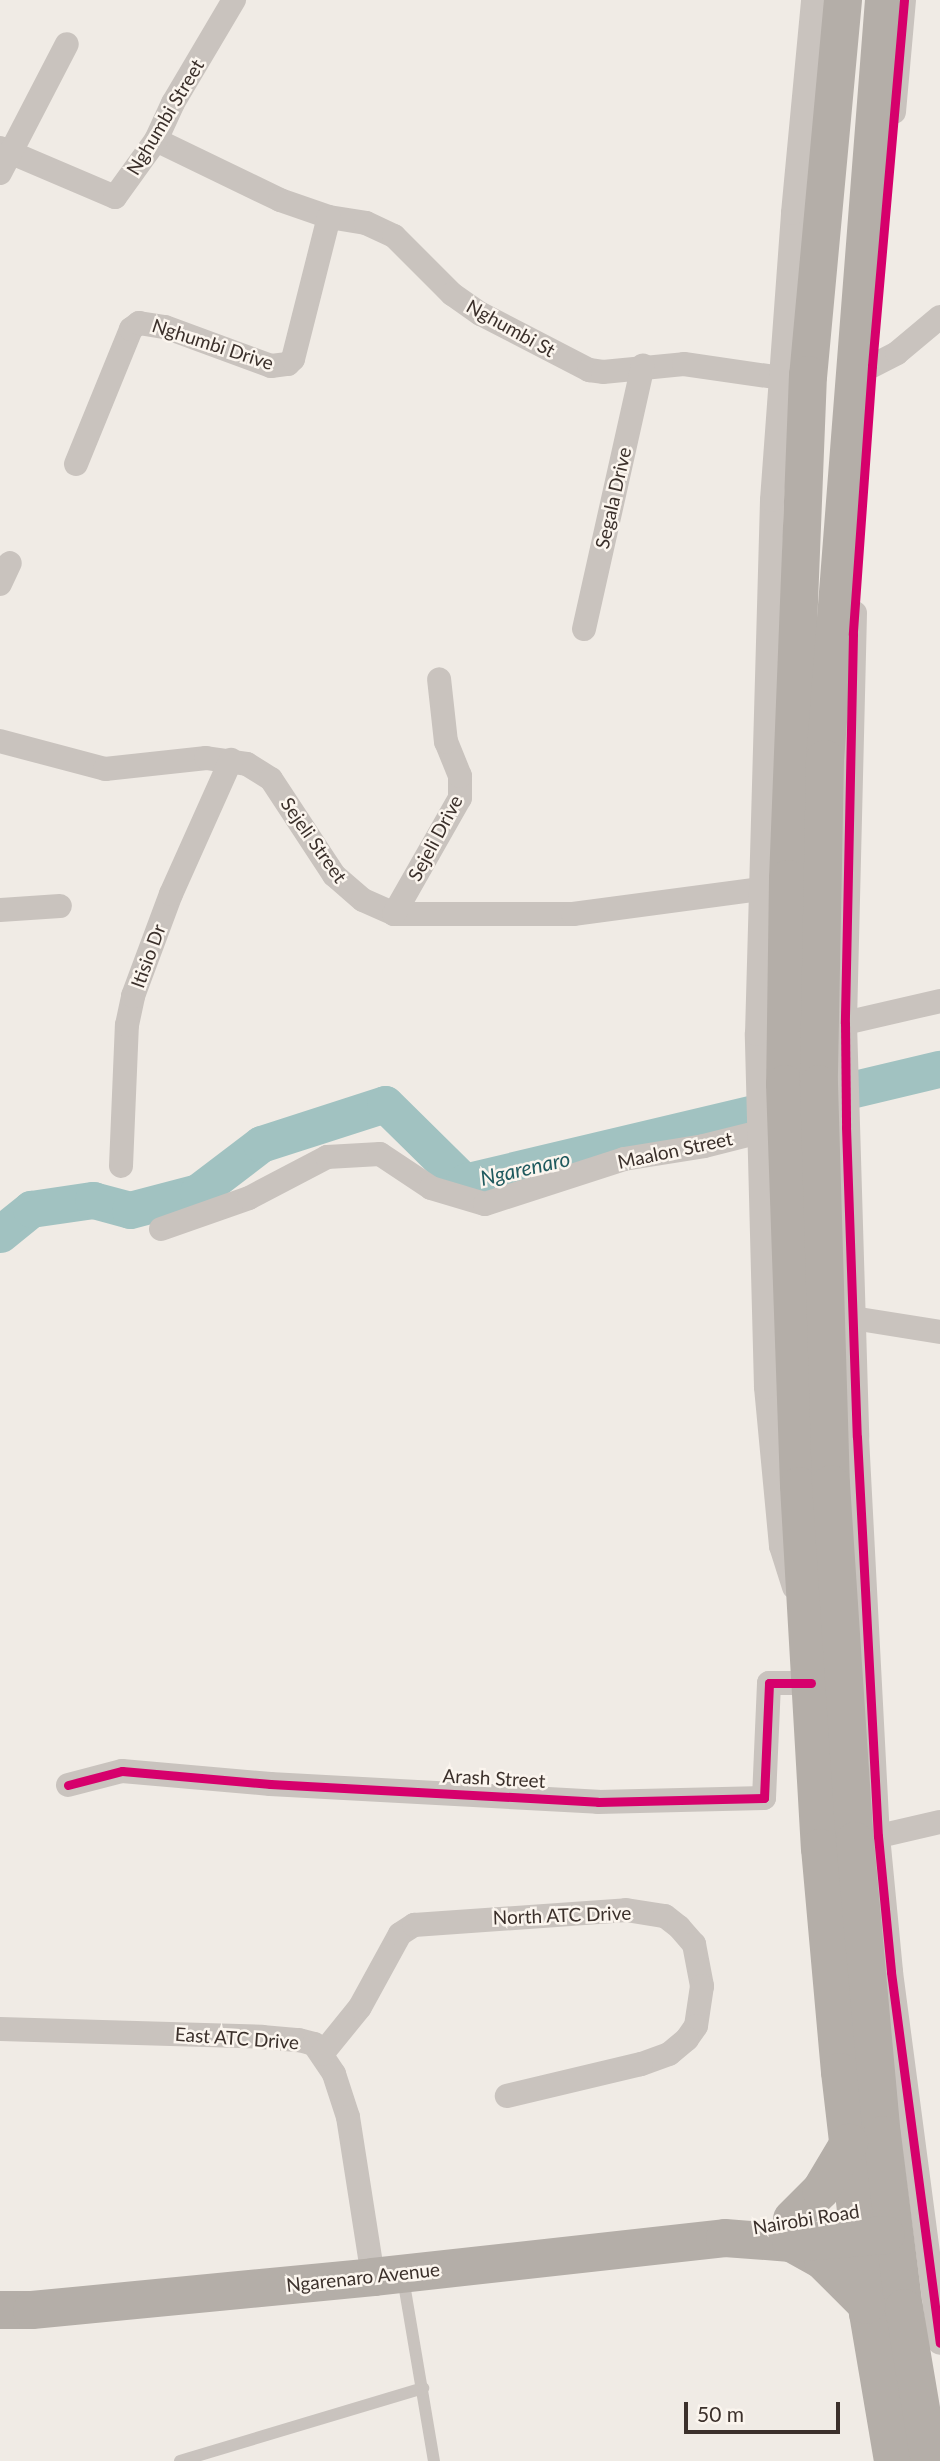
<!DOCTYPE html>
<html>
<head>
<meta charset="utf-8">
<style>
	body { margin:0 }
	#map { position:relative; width:940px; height:2461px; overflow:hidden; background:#f0ebe5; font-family:Lato,sans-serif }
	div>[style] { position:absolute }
	.river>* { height:37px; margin:-18.5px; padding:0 18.5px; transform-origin:18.5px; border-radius:18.5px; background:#a1c2c1 }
	.service>* { height:12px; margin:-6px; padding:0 6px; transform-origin:6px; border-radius:6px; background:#c9c3be }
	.minor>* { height:24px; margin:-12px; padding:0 12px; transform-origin:12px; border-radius:12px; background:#c9c3be }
	.trunk>* { height:38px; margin:-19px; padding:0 19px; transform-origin:19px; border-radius:19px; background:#b4aea8 }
	.cycleway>* { height:9px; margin:-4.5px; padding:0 4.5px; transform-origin:4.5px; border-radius:4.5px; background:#d6006c }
	span { translate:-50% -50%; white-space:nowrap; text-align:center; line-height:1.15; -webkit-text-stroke:5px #fbf5ee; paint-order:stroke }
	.street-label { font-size:19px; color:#3b302b }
	.water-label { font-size:21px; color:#1f5a5e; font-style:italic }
	.scale { position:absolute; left:684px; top:2402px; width:156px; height:32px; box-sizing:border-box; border:4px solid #3b302b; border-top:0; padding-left:9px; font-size:21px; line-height:24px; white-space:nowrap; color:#3b302b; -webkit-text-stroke:5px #fbf5ee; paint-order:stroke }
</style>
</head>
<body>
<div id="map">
	<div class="river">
		<div style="left:0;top:1234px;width:40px;rotate:-39deg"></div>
		<div style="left:31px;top:1209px;width:63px;rotate:-8.3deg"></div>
		<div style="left:93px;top:1200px;width:38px;rotate:15deg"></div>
		<div style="left:130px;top:1210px;width:70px;rotate:-14.8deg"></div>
		<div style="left:198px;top:1192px;width:79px;rotate:-37.3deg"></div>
		<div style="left:261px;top:1144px;width:130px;rotate:-17.9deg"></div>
		<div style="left:385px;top:1104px;width:111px;rotate:44.6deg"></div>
		<div style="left:464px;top:1182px;width:489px;rotate:-13.4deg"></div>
	</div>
	<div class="service">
		<div style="left:403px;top:2278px;width:186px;rotate:80.4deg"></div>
		<div style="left:180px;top:2461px;width:254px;rotate:-16.7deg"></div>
	</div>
	<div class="minor">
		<div style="left:894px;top:112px;width:112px;rotate:-84.9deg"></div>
		<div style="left:156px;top:140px;width:138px;rotate:25.8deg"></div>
		<div style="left:280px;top:200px;width:52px;rotate:19.1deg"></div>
		<div style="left:329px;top:217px;width:37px;rotate:9deg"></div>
		<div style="left:366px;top:223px;width:31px;rotate:25deg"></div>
		<div style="left:394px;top:236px;width:82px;rotate:45deg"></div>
		<div style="left:452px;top:294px;width:35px;rotate:35deg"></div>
		<div style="left:481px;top:314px;width:122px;rotate:27.4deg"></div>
		<div style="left:589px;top:370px;width:14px;rotate:8deg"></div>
		<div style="left:603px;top:372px;width:81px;rotate:-5.6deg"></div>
		<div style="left:684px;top:364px;width:98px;rotate:8.2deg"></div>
		<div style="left:0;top:148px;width:125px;rotate:23.1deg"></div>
		<div style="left:115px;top:197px;width:70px;rotate:-54.3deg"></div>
		<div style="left:156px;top:140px;width:41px;rotate:-65.3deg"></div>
		<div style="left:173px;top:103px;width:120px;rotate:-59.4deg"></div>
		<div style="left:0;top:173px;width:145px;rotate:-62.6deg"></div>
		<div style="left:872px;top:366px;width:28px;rotate:-27deg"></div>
		<div style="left:897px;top:353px;width:56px;rotate:-39.9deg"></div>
		<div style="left:76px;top:464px;width:146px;rotate:-67.8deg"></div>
		<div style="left:131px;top:329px;width:10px;rotate:-37deg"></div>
		<div style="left:139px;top:323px;width:26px;rotate:9deg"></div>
		<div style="left:165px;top:327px;width:113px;rotate:20.2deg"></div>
		<div style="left:271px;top:366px;width:17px;rotate:-7deg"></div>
		<div style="left:288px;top:364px;width:7px;rotate:-45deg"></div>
		<div style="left:293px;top:359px;width:146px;rotate:-75.8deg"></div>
		<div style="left:0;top:584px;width:23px;rotate:-65deg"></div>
		<div style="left:855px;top:613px;width:410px;rotate:91.4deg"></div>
		<div style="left:845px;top:1023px;width:414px;rotate:88.3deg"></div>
		<div style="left:857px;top:1437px;width:400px;rotate:87deg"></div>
		<div style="left:878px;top:1836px;width:137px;rotate:84.5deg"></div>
		<div style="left:891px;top:1972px;width:374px;rotate:82.5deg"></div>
		<div style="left:584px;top:629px;width:270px;rotate:-77.4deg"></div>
		<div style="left:0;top:741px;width:109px;rotate:14.9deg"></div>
		<div style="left:105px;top:769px;width:102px;rotate:-6.2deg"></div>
		<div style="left:206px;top:758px;width:41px;rotate:8.3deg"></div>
		<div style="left:247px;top:764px;width:28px;rotate:32deg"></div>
		<div style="left:271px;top:779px;width:115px;rotate:56.7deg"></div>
		<div style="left:334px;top:875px;width:38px;rotate:41deg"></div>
		<div style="left:363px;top:900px;width:34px;rotate:24deg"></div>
		<div style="left:394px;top:914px;width:179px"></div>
		<div style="left:573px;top:914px;width:190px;rotate:-7.6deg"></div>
		<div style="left:0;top:910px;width:60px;rotate:-3.8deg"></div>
		<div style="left:394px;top:914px;width:133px;rotate:-60.4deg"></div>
		<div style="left:460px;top:798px;width:22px;rotate:-90deg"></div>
		<div style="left:460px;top:776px;width:37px;rotate:-112deg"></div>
		<div style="left:446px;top:742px;width:63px;rotate:-96.3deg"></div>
		<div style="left:845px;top:1023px;width:98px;rotate:-13deg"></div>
		<div style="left:121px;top:1166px;width:141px;rotate:-87.6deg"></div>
		<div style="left:127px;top:1025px;width:30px;rotate:-78deg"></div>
		<div style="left:133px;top:996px;width:109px;rotate:-69.6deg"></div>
		<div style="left:171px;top:894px;width:147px;rotate:-65.9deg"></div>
		<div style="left:161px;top:1229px;width:93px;rotate:-19.4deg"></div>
		<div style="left:249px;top:1198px;width:88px;rotate:-27.7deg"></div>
		<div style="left:327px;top:1157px;width:53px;rotate:-3.2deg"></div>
		<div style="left:380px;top:1154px;width:61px;rotate:33.7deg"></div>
		<div style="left:431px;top:1188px;width:56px;rotate:16.5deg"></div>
		<div style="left:485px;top:1204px;width:146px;rotate:-17.9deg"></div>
		<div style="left:624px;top:1159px;width:81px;rotate:-9.2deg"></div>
		<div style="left:704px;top:1146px;width:58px;rotate:-14deg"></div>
		<div style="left:853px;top:1318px;width:88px;rotate:9.1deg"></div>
		<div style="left:794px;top:1587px;width:43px;rotate:-107.6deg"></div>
		<div style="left:781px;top:1546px;width:160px;rotate:-95.4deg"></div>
		<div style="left:766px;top:1387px;width:353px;rotate:-91.5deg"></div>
		<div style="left:757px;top:1034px;width:534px;rotate:-88.39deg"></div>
		<div style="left:772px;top:500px;width:288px;rotate:-85.8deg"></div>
		<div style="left:793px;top:213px;width:214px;rotate:-84.6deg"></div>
		<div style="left:68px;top:1785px;width:56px;rotate:-14.5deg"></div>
		<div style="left:122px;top:1771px;width:149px;rotate:5deg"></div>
		<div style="left:270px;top:1784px;width:328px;rotate:3.1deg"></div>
		<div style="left:598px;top:1802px;width:166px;rotate:-1.4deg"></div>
		<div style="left:764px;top:1798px;width:115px;rotate:-87.5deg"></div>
		<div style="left:769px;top:1683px;width:42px"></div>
		<div style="left:862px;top:1840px;width:80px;rotate:-13deg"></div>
		<div style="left:0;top:2029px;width:262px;rotate:1.7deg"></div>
		<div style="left:262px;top:2037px;width:37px;rotate:5deg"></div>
		<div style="left:299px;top:2040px;width:16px;rotate:15deg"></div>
		<div style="left:314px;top:2044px;width:36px;rotate:56deg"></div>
		<div style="left:334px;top:2074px;width:45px;rotate:72deg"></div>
		<div style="left:348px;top:2117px;width:162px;rotate:81.1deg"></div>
		<div style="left:322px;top:2054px;width:60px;rotate:-51deg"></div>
		<div style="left:360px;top:2007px;width:83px;rotate:-61.3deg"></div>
		<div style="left:400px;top:1934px;width:17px;rotate:-33deg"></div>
		<div style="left:414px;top:1925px;width:213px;rotate:-4deg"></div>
		<div style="left:626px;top:1910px;width:39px;rotate:9deg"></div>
		<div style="left:665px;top:1916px;width:18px;rotate:38deg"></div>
		<div style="left:679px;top:1927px;width:23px;rotate:49deg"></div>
		<div style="left:694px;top:1944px;width:43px;rotate:79.2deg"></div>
		<div style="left:702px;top:1986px;width:40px;rotate:98.5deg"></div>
		<div style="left:696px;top:2026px;width:16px;rotate:125deg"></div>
		<div style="left:687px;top:2039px;width:23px;rotate:140deg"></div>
		<div style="left:669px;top:2054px;width:30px;rotate:160deg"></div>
		<div style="left:641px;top:2064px;width:138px;rotate:166.6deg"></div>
	</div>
	<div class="trunk">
		<div style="left:843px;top:0;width:377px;rotate:95.3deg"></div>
		<div style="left:808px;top:375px;width:504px;rotate:92.27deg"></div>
		<div style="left:788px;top:879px;width:205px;rotate:90.8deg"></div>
		<div style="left:785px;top:1084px;width:402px;rotate:88deg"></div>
		<div style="left:799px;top:1486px;width:363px;rotate:86.7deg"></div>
		<div style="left:820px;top:1848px;width:225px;rotate:84.9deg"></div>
		<div style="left:840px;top:2072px;width:243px;rotate:83.4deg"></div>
		<div style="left:868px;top:2313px;width:150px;rotate:80.4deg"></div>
		<div style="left:884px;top:0;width:761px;rotate:94.44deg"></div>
		<div style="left:825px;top:759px;width:325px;rotate:91.1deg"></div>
		<div style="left:819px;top:1084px;width:400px;rotate:88.3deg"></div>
		<div style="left:831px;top:1484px;width:358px;rotate:86.2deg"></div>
		<div style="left:855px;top:1841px;width:295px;rotate:84.8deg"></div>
		<div style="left:882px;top:2135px;width:174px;rotate:82.8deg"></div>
		<div style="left:904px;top:2308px;width:155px;rotate:80.4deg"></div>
		<div style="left:792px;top:2219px;width:41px;rotate:-45deg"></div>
		<div style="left:821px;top:2190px;width:55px;rotate:-59.2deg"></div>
		<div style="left:791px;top:2243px;width:37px;rotate:29deg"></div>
		<div style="left:823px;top:2261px;width:62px;rotate:45deg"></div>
		<div style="left:0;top:2310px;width:32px"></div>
		<div style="left:32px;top:2310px;width:343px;rotate:-5.5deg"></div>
		<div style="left:373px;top:2277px;width:354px;rotate:-6.3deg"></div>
		<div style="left:725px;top:2238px;width:66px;rotate:4.3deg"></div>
		<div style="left:791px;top:2243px;width:95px;rotate:-4.8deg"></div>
	</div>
	<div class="cycleway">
		<div style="left:904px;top:0;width:367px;rotate:95deg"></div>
		<div style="left:872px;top:366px;width:269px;rotate:94.1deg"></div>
		<div style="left:853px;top:634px;width:389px;rotate:91.2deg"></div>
		<div style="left:845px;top:1023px;width:104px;rotate:89.4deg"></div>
		<div style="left:846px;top:1127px;width:310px;rotate:88deg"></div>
		<div style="left:857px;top:1437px;width:400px;rotate:87deg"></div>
		<div style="left:878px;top:1836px;width:137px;rotate:84.5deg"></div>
		<div style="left:891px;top:1972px;width:374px;rotate:82.5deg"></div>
		<div style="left:68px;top:1785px;width:56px;rotate:-14.5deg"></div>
		<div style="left:122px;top:1771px;width:149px;rotate:5deg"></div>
		<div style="left:270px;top:1784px;width:328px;rotate:3.1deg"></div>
		<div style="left:598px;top:1802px;width:166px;rotate:-1.4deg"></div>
		<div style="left:764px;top:1798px;width:115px;rotate:-87.5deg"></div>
		<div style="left:769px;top:1683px;width:42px"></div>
	</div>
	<div class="street-label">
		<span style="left:165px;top:117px;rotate:-59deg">Nghumbi Street</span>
		<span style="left:511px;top:328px;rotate:29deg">Nghumbi St</span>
		<span style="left:213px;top:344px;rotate:18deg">Nghumbi Drive</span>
		<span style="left:613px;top:498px;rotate:-77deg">Segala Drive</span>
		<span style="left:435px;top:838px;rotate:-62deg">Sejeli Drive</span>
		<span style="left:314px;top:840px;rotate:55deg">Sejeli Street</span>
		<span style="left:148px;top:956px;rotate:-70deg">Itisio Dr</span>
		<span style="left:675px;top:1150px;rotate:-12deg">Maalon Street</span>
		<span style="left:494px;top:1778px;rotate:3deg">Arash Street</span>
		<span style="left:562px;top:1915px;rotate:-2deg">North ATC Drive</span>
		<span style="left:237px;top:2038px;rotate:4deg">East ATC Drive</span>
		<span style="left:806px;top:2219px;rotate:-9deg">Nairobi Road</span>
		<span style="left:363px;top:2277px;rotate:-6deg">Ngarenaro Avenue</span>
	</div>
	<div class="water-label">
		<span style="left:525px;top:1168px;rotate:-13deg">Ngarenaro</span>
	</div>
	<div class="scale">50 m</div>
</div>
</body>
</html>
